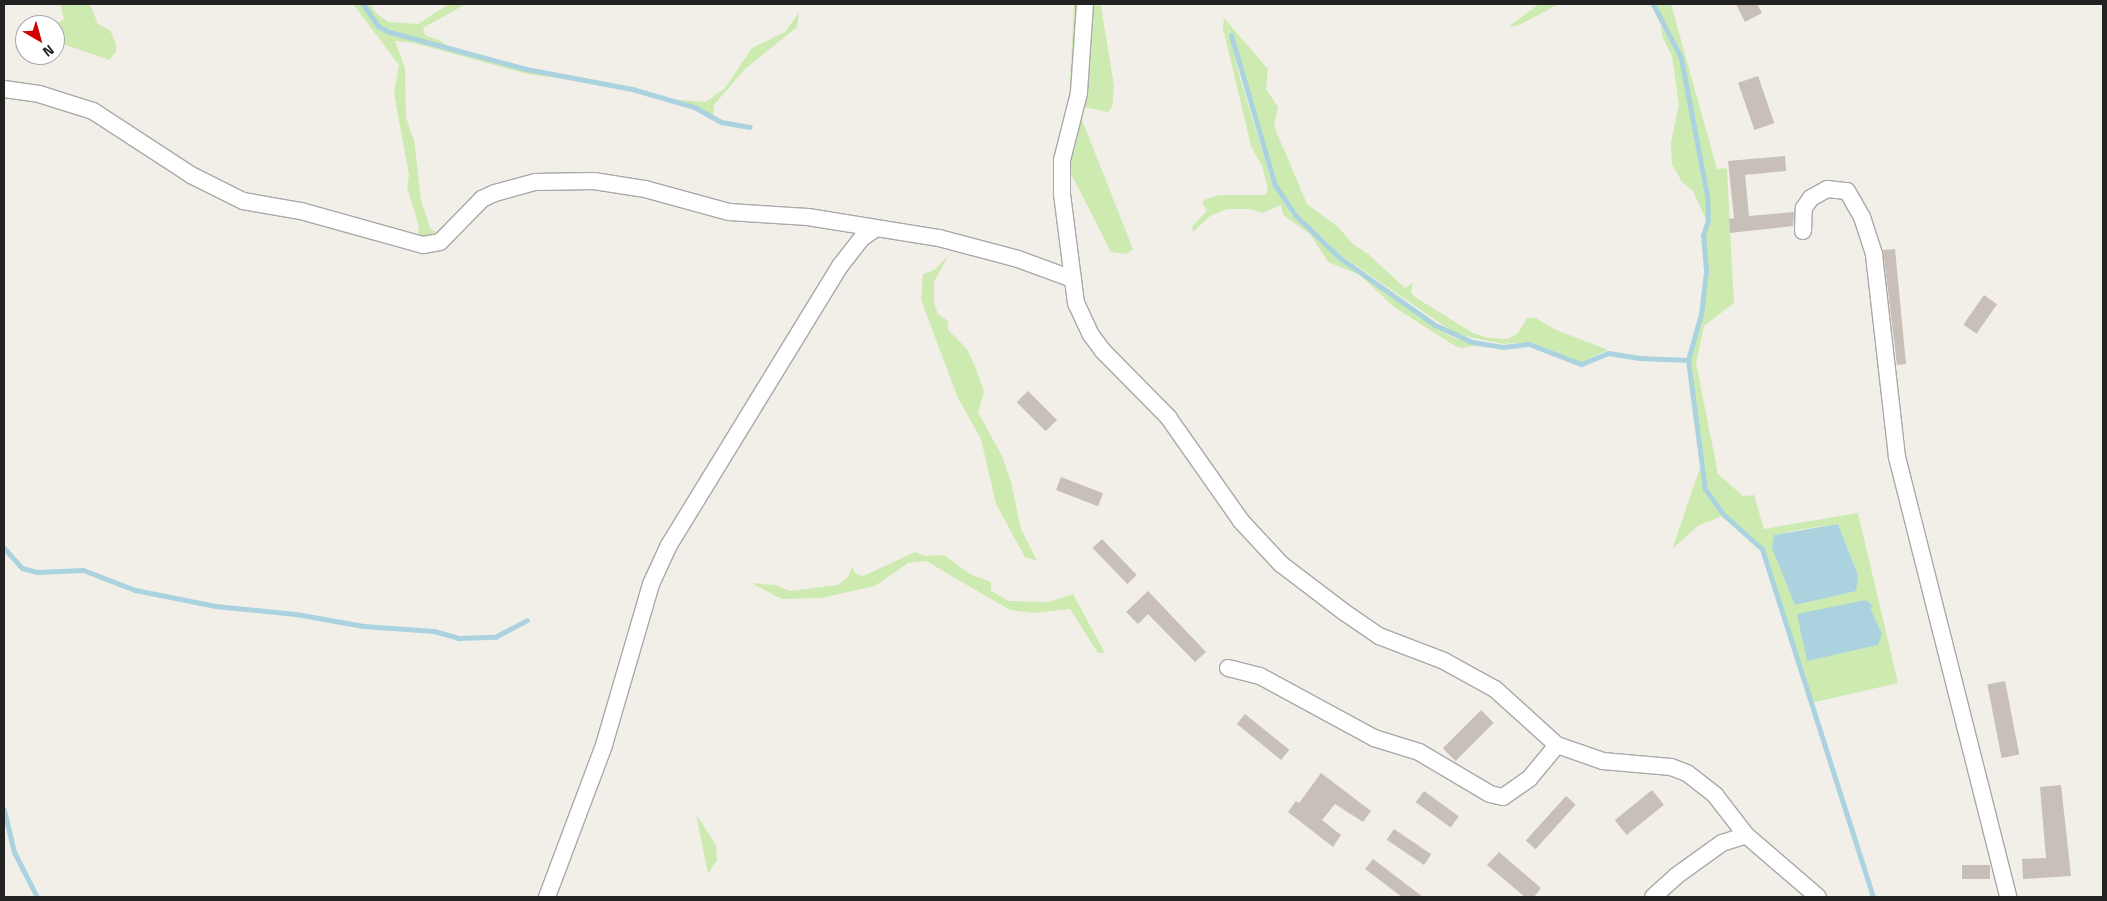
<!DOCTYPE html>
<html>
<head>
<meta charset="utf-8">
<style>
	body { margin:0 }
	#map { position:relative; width:2107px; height:901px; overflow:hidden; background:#f2efe9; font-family:"Titillium Web",sans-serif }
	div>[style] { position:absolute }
	.grass>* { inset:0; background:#cdebb0 }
	.water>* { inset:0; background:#aad3df }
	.stream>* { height:5px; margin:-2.5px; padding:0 2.5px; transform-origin:2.5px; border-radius:2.5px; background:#aad3df }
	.building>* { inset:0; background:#c7bfb8; transform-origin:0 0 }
	.roads { filter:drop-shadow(1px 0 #a9a9a9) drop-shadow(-1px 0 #a9a9a9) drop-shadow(0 1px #a9a9a9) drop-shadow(0 -1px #a9a9a9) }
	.minor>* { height:16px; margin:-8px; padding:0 8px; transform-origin:8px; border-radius:8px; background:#fff }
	span { translate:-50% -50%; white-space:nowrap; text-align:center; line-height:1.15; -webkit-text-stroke:4px #fff; paint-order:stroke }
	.frame { position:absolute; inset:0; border:5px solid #222; pointer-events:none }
	.north { position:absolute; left:15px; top:15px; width:50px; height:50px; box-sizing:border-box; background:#fff; border:1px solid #a7a7a7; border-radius:50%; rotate:142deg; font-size:14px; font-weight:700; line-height:20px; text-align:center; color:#222 }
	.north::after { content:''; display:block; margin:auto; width:18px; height:22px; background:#d40000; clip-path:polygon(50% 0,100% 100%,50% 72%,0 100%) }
</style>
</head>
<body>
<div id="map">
	<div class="grass">
		<div style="clip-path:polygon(60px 4px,90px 4px,98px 24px,110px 30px,116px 44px,116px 52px,109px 60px,57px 42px,55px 25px,64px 19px)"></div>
		<div style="clip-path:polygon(353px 4px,361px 4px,377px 27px,389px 32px,526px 70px,590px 82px,527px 74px,414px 43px,395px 41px,405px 68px,406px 118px,414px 140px,421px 200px,430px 228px,440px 235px,417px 238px,419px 226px,407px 188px,409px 175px,394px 93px,399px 65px)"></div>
		<div style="clip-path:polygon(363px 4px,370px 4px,377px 14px,389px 22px,418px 24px,449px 4px,466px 4px,423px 28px,425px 35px,439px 40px,453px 49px,379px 26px)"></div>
		<div style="clip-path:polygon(1074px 4px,1080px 4px,1075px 90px,1068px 120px)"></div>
		<div style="clip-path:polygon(1087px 4px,1101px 6px,1114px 86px,1112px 107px,1108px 112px,1078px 106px)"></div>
		<div style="clip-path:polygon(1539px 4px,1559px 4px,1519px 25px,1508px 27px)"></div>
		<div style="clip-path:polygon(evenodd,1654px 4px,1671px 4px,1717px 169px,1727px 168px,1734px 303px,1704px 326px,1696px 363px,1718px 474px,1743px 496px,1754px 495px,1764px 529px,1858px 513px,1898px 683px,1811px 703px,1763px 548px,1725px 514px,1707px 489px,1690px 360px,1702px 314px,1707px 272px,1705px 235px,1709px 220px,1708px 194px,1682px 58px,1654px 4px,1838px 524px,1858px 575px,1774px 535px,1797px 530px,1838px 524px)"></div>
		<div style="clip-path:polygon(799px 12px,797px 27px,745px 69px,714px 105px,713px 118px,705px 111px,667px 99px,706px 102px,725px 88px,752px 48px,785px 32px)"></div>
		<div style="clip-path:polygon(1224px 18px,1268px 69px,1266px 89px,1278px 107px,1274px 126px,1307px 204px,1338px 227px,1353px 244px,1368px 254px,1405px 288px,1413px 282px,1411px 293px,1418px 299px,1473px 333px,1488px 338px,1508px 339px,1518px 333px,1527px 318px,1536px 318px,1554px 329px,1608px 350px,1581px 362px,1530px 342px,1503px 344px,1456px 334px,1342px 256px,1297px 214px,1277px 184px,1227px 23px,1240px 78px,1273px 186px,1293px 217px,1339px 259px,1434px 327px,1454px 338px,1479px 345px,1461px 348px,1455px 346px,1394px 307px,1360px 275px,1328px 262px,1310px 234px,1283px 215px,1281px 205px,1262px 213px,1251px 209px,1227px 209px,1210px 216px,1193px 232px,1192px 226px,1207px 211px,1202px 203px,1204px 200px,1219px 195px,1265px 195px,1268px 190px,1262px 166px,1251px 146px,1223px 28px)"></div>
		<div style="clip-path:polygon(1661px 25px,1680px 59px,1685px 79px,1705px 195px,1706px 220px,1693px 191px,1682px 182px,1672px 164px,1671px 142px,1679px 105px,1672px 56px,1662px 36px)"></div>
		<div style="clip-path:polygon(1076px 117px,1082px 120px,1133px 249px,1127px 254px,1111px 252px,1064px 160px)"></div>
		<div style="clip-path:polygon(948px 256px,934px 282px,934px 303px,938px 314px,948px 321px,948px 330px,967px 349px,975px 366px,984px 392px,978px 412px,1002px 456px,1011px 482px,1021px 529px,1037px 561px,1025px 557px,996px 504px,981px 439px,958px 398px,921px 300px,923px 274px,934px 270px)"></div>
		<div style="clip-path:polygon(1700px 468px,1704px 490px,1723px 516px,1699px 525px,1672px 549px)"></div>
		<div style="clip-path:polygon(915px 552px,925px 556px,944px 555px,970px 574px,991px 582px,991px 591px,1009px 601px,1049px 602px,1073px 594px,1105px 653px,1098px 653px,1070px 609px,1034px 613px,1010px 610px,926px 561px,908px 563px,875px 586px,821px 598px,782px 599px,751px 583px,775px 585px,790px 591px,838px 585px,848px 577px,852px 567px,856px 574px,863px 576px)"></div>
		<div style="clip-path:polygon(696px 814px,716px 845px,717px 860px,708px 874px)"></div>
	</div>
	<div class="water">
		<div style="clip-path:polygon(1838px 524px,1858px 575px,1856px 591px,1795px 605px,1772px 548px,1774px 535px)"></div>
		<div style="clip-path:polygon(1866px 600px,1873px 606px,1870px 608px,1882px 634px,1878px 645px,1807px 661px,1797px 614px)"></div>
	</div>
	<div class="stream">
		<div style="left:363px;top:4px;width:27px;rotate:56deg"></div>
		<div style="left:378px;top:26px;width:13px;rotate:27deg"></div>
		<div style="left:390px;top:32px;width:141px;rotate:15.2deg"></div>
		<div style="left:526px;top:69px;width:108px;rotate:10.7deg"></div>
		<div style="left:632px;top:89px;width:65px;rotate:16.2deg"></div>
		<div style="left:694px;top:107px;width:31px;rotate:29deg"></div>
		<div style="left:721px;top:122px;width:29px;rotate:10deg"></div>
		<div style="left:1653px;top:4px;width:61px;rotate:62.6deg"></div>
		<div style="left:1681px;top:58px;width:139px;rotate:79.3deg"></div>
		<div style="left:1707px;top:195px;width:25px;rotate:88deg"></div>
		<div style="left:1708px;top:220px;width:16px;rotate:108deg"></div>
		<div style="left:1703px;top:235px;width:37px;rotate:85deg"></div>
		<div style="left:1706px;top:272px;width:42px;rotate:96.8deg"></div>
		<div style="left:1701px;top:314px;width:48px;rotate:105.8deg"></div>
		<div style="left:1688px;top:360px;width:130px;rotate:82.5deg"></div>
		<div style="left:1705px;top:489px;width:32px;rotate:54deg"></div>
		<div style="left:1724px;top:515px;width:51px;rotate:41.8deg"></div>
		<div style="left:1762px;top:549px;width:365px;rotate:72.3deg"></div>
		<div style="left:1231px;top:35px;width:156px;rotate:73.7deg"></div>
		<div style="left:1275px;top:185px;width:36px;rotate:56deg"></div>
		<div style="left:1295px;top:215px;width:62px;rotate:43.7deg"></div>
		<div style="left:1340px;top:258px;width:116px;rotate:35.2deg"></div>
		<div style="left:1435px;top:325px;width:41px;rotate:24.7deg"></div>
		<div style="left:1472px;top:342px;width:31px;rotate:9deg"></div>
		<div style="left:1503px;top:347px;width:26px;rotate:-7deg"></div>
		<div style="left:1529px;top:344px;width:56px;rotate:21deg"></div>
		<div style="left:1581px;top:364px;width:29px;rotate:-22deg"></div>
		<div style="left:1608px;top:353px;width:32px;rotate:9deg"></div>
		<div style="left:1640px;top:358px;width:48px;rotate:2.4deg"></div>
		<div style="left:4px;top:548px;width:27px;rotate:48deg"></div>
		<div style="left:22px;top:568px;width:16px;rotate:15deg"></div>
		<div style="left:37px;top:572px;width:46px;rotate:-2.5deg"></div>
		<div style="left:83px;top:570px;width:56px;rotate:21deg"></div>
		<div style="left:135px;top:590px;width:82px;rotate:11.3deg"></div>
		<div style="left:215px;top:606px;width:81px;rotate:5.6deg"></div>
		<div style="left:296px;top:614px;width:68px;rotate:10.2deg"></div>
		<div style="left:363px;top:626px;width:71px;rotate:4deg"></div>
		<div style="left:434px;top:631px;width:26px;rotate:16deg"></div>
		<div style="left:459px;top:638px;width:36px;rotate:-2deg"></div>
		<div style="left:495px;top:637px;width:36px;rotate:-28deg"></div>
		<div style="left:4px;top:810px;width:43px;rotate:76.6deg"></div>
		<div style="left:14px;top:852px;width:51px;rotate:62.9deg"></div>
	</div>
	<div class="building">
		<div style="clip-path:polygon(1736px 4px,1757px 4px,1762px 13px,1745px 22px)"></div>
		<div style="left:1758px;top:76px;width:50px;height:21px;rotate:71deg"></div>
		<div style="clip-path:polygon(1785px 156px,1786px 171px,1745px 175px,1749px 216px,1794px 212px,1793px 226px,1730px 233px,1729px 219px,1734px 218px,1728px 161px)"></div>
		<div style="clip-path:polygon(1895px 249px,1906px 364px,1897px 365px,1883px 250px)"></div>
		<div style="left:1984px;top:295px;width:16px;height:36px;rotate:35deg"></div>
		<div style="left:1028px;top:391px;width:41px;height:16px;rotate:45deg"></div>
		<div style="left:1061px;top:477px;width:45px;height:14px;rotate:21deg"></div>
		<div style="left:1102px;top:539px;width:50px;height:13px;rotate:46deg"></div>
		<div style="clip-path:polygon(1148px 591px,1206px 652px,1195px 662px,1148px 614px,1138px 624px,1126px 612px)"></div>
		<div style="left:2005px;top:681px;width:75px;height:18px;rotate:79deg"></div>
		<div style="left:1481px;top:710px;width:18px;height:54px;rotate:45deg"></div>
		<div style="left:1245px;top:714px;width:57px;height:13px;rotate:39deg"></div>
		<div style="clip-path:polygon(1321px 773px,1371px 811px,1363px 822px,1335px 804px,1322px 820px,1341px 835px,1333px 847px,1288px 812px,1296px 801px,1299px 803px)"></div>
		<div style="clip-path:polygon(2061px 785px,2071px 876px,2023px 879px,2022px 859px,2046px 858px,2040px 787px)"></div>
		<div style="left:1652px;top:790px;width:19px;height:48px;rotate:51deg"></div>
		<div style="left:1424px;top:791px;width:43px;height:14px;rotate:36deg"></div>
		<div style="left:1566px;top:796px;width:13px;height:60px;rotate:42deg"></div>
		<div style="left:1394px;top:829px;width:45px;height:13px;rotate:34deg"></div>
		<div style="clip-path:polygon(1499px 852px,1541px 888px,1534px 897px,1525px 897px,1487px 865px)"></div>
		<div style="clip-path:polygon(1373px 859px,1423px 897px,1402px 897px,1365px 869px)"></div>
		<div style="left:1962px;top:865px;width:28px;height:14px"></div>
	</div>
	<div class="roads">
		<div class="minor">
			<div style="left:1085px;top:4px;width:89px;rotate:93.9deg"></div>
			<div style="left:1079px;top:93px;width:69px;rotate:104.2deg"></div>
			<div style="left:1062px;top:160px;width:34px;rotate:90deg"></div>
			<div style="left:1062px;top:194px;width:110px;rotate:82.7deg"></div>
			<div style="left:1076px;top:303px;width:35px;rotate:65deg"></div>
			<div style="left:1091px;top:335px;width:20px;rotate:53deg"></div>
			<div style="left:1103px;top:351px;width:93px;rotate:45.4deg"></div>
			<div style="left:1168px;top:417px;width:127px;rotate:54.9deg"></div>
			<div style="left:1241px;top:521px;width:59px;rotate:47.1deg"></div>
			<div style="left:1281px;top:564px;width:79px;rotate:37.3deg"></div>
			<div style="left:1344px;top:612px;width:42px;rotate:34.4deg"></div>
			<div style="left:1379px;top:636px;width:70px;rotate:21deg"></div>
			<div style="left:1444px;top:661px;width:58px;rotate:28.8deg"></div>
			<div style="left:1495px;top:689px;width:84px;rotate:42.1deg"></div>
			<div style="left:1557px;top:745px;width:49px;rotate:19.2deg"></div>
			<div style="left:1603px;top:761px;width:68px;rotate:5deg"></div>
			<div style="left:1671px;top:767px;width:17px;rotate:21deg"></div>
			<div style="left:1687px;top:773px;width:36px;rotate:38deg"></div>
			<div style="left:1715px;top:795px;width:51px;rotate:52.2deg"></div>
			<div style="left:1746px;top:835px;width:95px;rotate:40.7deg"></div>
			<div style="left:4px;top:89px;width:35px;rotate:8deg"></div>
			<div style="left:39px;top:94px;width:57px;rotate:17.5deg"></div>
			<div style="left:93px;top:111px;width:117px;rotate:33.1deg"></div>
			<div style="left:191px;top:175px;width:58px;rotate:26.6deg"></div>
			<div style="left:243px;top:201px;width:59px;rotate:9.8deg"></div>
			<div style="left:301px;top:211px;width:127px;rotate:15.6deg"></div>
			<div style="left:423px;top:245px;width:17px;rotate:-10deg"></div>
			<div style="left:440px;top:242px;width:60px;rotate:-45.7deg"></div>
			<div style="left:482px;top:199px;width:14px;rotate:-25deg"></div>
			<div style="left:495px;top:193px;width:41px;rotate:-15.4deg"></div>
			<div style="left:535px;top:182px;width:59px;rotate:-1deg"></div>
			<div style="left:594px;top:181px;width:52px;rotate:8.9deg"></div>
			<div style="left:645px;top:189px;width:87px;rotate:15.3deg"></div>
			<div style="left:729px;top:212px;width:79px;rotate:3.6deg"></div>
			<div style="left:808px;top:217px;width:133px;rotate:9.1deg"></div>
			<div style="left:939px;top:238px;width:82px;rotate:14.9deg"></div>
			<div style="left:1018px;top:259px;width:55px;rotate:20.1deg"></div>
			<div style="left:1803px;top:231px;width:23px;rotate:-88deg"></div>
			<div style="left:1804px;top:208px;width:12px;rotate:-55deg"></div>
			<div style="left:1811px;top:198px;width:18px;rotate:-29deg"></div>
			<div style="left:1827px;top:189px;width:20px;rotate:6deg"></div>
			<div style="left:1847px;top:191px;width:30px;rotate:60deg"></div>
			<div style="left:1862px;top:217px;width:40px;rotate:72deg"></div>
			<div style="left:1874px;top:255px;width:203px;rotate:83.5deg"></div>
			<div style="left:1897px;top:457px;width:454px;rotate:75.8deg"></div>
			<div style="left:1228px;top:668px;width:33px;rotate:14deg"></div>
			<div style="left:1260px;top:676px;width:130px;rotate:28.5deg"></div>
			<div style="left:1374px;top:738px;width:47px;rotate:17.3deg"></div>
			<div style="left:1419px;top:752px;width:82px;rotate:30.6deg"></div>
			<div style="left:1490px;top:794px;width:13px;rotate:13deg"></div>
			<div style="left:1503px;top:797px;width:32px;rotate:-35deg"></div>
			<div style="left:1529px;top:779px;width:44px;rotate:-50.5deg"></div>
			<div style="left:547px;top:897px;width:162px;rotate:-69.4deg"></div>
			<div style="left:604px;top:745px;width:168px;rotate:-73.7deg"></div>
			<div style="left:651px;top:584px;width:43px;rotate:-65.2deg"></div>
			<div style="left:669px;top:545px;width:327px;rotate:-58.5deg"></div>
			<div style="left:840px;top:266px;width:36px;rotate:-52deg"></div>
			<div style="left:862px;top:238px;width:16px;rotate:-35deg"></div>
			<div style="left:1653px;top:897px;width:31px;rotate:-42deg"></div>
			<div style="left:1676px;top:876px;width:57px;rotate:-35.7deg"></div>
			<div style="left:1722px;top:843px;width:25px;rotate:-18deg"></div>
		</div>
	</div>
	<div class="frame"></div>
	<div class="north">N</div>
</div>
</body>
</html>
